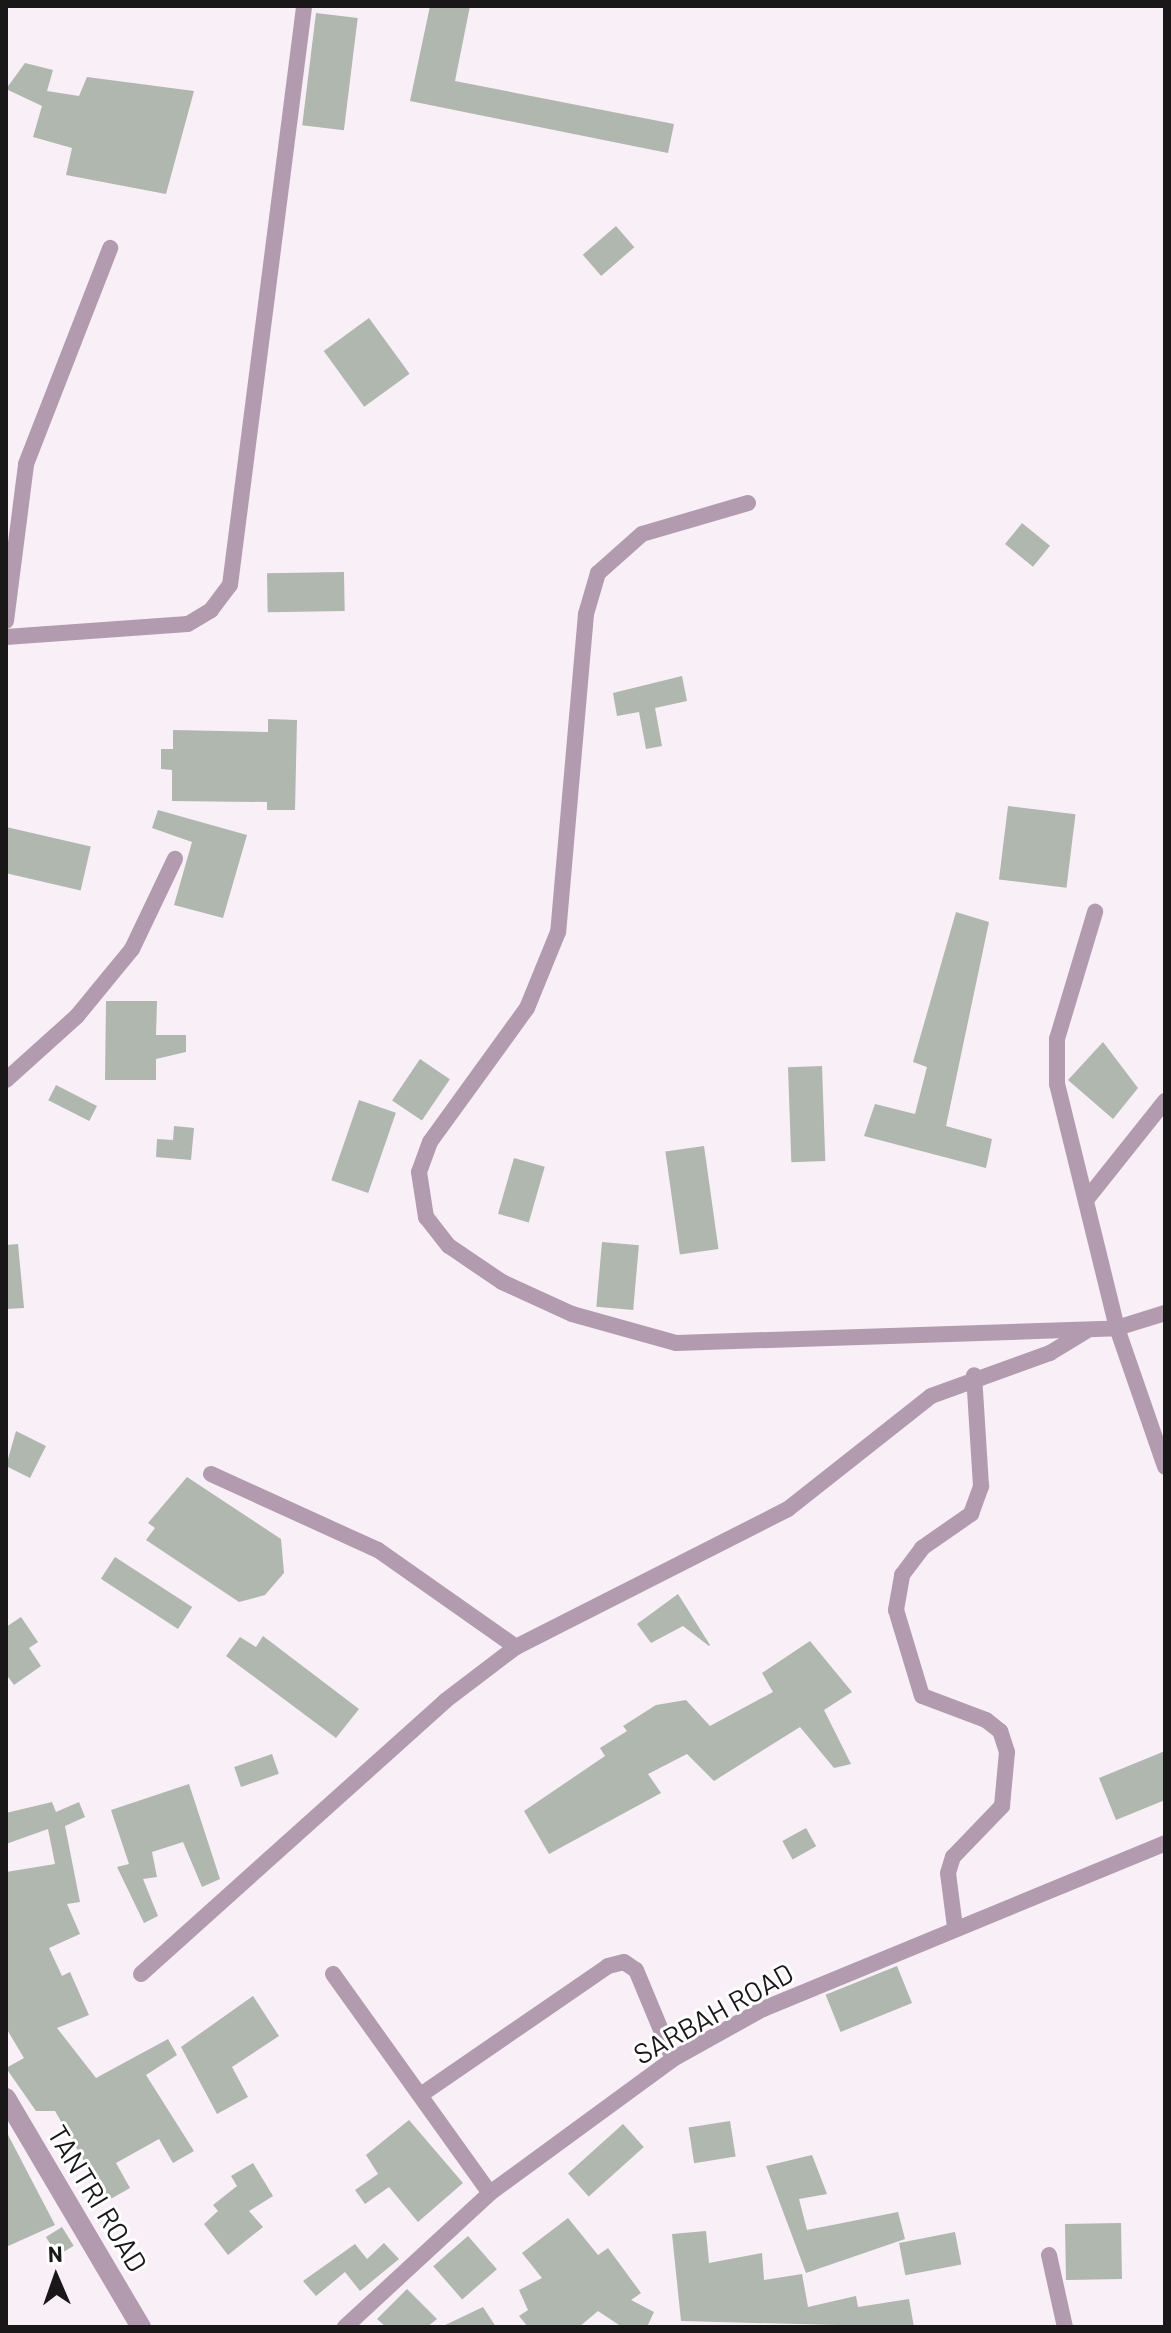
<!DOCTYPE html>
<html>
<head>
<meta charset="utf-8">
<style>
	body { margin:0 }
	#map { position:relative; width:1171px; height:2333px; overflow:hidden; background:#f8eff7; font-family:Barlow,sans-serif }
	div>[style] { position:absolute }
	.building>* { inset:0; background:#afb7af; transform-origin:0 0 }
	.minor>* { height:16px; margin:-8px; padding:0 8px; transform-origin:8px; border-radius:8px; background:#b29baf }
	.tertiary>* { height:20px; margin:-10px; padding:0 10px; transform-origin:10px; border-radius:10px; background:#b29baf }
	span { translate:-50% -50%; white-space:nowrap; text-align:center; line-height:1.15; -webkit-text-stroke:6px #fff; paint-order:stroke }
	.street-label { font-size:28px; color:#1a1719 }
	.frame { position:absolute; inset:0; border:8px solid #1a1719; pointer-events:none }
	.north { position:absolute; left:16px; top:2237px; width:80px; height:80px; -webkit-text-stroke:6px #fff; paint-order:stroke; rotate:358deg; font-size:22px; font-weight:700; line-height:32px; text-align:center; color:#1a1719 }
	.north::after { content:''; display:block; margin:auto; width:28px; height:36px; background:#1a1719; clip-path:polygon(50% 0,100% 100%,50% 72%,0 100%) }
</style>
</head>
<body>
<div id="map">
	<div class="building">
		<div style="clip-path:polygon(430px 6px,470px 6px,455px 81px,674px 124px,668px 153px,410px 101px)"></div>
		<div style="left:316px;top:13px;width:42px;height:113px;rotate:7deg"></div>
		<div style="clip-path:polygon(25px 63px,53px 70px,47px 91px,79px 96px,87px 77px,194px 91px,166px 194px,66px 175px,72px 148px,33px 137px,42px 106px,6px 89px)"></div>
		<div style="left:616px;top:226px;width:28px;height:44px;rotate:49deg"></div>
		<div style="left:369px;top:318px;width:69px;height:56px;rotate:54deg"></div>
		<div style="left:1022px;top:523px;width:36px;height:27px;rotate:39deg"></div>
		<div style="left:344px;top:572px;width:39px;height:77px;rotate:89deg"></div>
		<div style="clip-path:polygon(682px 676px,687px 701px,655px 708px,662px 746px,646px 749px,639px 712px,617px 716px,613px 693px)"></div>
		<div style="clip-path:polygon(268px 719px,297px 720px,295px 810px,267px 810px,267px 802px,172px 801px,172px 770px,161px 769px,161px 749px,173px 749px,173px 730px,268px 732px)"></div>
		<div style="left:1008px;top:806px;width:68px;height:74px;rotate:7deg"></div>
		<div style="clip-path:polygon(158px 810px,247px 835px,223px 918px,174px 905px,192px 842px,152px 828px)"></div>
		<div style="left:6px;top:827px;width:87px;height:45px;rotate:13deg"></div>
		<div style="clip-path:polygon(956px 912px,989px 922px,946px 1126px,992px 1139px,986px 1168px,864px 1136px,875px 1104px,915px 1114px,927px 1067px,913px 1062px)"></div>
		<div style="clip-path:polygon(106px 1001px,157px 1001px,156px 1035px,186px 1035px,186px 1052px,156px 1059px,156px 1080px,105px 1080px)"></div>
		<div style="clip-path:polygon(1103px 1042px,1138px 1088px,1113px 1119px,1068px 1080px)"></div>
		<div style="left:420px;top:1059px;width:36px;height:50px;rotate:34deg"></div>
		<div style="left:822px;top:1066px;width:95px;height:34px;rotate:88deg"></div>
		<div style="left:56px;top:1085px;width:46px;height:17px;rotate:27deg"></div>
		<div style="left:359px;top:1100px;width:39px;height:85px;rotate:19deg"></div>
		<div style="clip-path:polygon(174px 1126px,194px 1128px,191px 1160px,156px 1157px,157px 1139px,173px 1140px)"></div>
		<div style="left:704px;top:1146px;width:104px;height:39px;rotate:82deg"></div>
		<div style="left:514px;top:1158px;width:32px;height:58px;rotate:16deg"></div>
		<div style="left:602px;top:1242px;width:37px;height:65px;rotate:5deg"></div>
		<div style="clip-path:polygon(18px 1244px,24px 1308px,6px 1309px,6px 1245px)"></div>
		<div style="clip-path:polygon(16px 1431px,46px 1446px,30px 1478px,6px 1466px)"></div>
		<div style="clip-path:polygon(187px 1477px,281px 1539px,284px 1573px,265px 1595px,239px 1602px,146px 1540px,155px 1528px,148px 1523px)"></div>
		<div style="left:115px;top:1557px;width:92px;height:26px;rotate:33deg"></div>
		<div style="clip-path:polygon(678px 1594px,710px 1645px,709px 1646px,683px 1626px,651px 1643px,637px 1624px)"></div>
		<div style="clip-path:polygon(21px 1617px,38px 1642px,29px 1648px,41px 1666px,14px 1685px,6px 1674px,6px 1627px)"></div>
		<div style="clip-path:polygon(263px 1636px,359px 1709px,336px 1738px,226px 1656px,240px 1637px,256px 1647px)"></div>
		<div style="clip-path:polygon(810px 1641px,852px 1692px,824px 1710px,851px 1764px,834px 1768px,800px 1727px,714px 1781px,687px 1754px,648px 1774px,661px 1793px,549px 1854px,524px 1811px,605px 1756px,600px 1748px,627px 1731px,623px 1726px,656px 1705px,686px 1700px,710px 1726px,773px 1692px,762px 1673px)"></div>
		<div style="clip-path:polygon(1165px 1751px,1165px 1800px,1116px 1820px,1099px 1778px)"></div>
		<div style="left:272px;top:1754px;width:21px;height:40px;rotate:71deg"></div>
		<div style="clip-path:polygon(189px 1784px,220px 1879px,202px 1887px,183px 1842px,152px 1852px,157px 1877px,143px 1879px,158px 1916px,144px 1923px,117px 1867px,129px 1864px,111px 1810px)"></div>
		<div style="clip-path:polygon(52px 1802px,56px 1812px,79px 1802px,85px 1817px,65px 1826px,80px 1902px,67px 1904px,80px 1934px,49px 1948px,62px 1976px,70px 1972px,89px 2015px,57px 2028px,96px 2078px,168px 2039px,177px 2055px,146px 2075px,194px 2151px,173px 2163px,159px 2139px,116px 2163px,130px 2188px,107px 2201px,55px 2111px,36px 2111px,6px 2068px,24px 2058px,6px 2028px,6px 1872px,55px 1864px,48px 1829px,6px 1844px,6px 1813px)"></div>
		<div style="left:806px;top:1828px;width:21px;height:27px;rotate:61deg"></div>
		<div style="left:897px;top:1966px;width:40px;height:77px;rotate:68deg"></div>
		<div style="clip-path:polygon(253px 1996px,279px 2036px,232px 2067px,248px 2097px,217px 2114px,181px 2047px)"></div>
		<div style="clip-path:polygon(409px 2120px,463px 2183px,418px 2222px,389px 2187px,365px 2204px,355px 2190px,378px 2174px,366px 2155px)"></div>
		<div style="left:730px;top:2121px;width:36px;height:42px;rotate:81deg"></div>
		<div style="left:623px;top:2124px;width:31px;height:74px;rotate:48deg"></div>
		<div style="clip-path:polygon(6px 2131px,55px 2225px,6px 2247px)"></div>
		<div style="clip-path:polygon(812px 2155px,827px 2194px,799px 2199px,807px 2230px,898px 2212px,905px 2239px,806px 2273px,766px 2166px)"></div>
		<div style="clip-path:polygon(253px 2163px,273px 2196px,249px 2211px,263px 2227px,228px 2255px,204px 2224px,218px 2211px,213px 2205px,237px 2186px,231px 2176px)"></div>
		<div style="clip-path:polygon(568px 2218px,598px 2255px,608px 2248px,641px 2293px,631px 2300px,654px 2312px,647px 2327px,622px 2327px,598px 2311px,579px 2327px,528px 2327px,519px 2316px,528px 2310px,519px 2290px,542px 2278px,522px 2253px)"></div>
		<div style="left:1121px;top:2223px;width:56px;height:56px;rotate:89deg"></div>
		<div style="left:62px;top:2227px;width:22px;height:19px;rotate:58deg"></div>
		<div style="clip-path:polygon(706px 2231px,709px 2263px,762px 2253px,764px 2280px,802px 2274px,808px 2307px,856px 2296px,858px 2307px,909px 2299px,914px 2327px,681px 2321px,672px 2234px)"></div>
		<div style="left:955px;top:2232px;width:33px;height:57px;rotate:79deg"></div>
		<div style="left:468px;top:2236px;width:44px;height:46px;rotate:49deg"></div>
		<div style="clip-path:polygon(384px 2243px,399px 2259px,360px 2291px,345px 2272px,316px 2296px,303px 2281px,355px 2244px,367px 2259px)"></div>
		<div style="clip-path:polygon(407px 2289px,437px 2319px,427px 2327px,386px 2327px,377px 2319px)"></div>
		<div style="clip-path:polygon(483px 2307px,496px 2327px,441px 2327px)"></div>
	</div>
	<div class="minor">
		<div style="left:748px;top:503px;width:110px;rotate:163.7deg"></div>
		<div style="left:642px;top:534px;width:59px;rotate:138.4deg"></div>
		<div style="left:598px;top:573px;width:43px;rotate:106.3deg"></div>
		<div style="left:586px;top:614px;width:319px;rotate:95deg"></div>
		<div style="left:558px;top:932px;width:82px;rotate:112.2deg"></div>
		<div style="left:527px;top:1008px;width:165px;rotate:125.9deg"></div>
		<div style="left:430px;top:1142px;width:32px;rotate:110deg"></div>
		<div style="left:419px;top:1172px;width:46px;rotate:81.2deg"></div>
		<div style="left:426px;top:1217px;width:37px;rotate:52deg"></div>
		<div style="left:449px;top:1246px;width:64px;rotate:34.2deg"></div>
		<div style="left:502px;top:1282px;width:77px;rotate:24.6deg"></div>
		<div style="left:572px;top:1314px;width:108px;rotate:15.6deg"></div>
		<div style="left:676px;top:1343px;width:441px;rotate:-1.9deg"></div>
		<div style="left:1117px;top:1328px;width:251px;rotate:-103.8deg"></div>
		<div style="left:1057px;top:1084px;width:45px;rotate:-90deg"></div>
		<div style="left:1057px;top:1039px;width:133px;rotate:-73.3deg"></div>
		<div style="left:6px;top:621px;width:158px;rotate:-82.7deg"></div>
		<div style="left:26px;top:464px;width:232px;rotate:-68.7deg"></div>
		<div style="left:6px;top:637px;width:182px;rotate:-4.1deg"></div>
		<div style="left:188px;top:624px;width:27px;rotate:-31deg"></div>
		<div style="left:211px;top:610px;width:31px;rotate:-53deg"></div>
		<div style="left:230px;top:585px;width:583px;rotate:-82.7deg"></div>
		<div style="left:6px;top:1080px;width:96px;rotate:-42deg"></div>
		<div style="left:77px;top:1016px;width:87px;rotate:-50.6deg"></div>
		<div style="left:132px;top:949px;width:100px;rotate:-64.5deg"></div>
		<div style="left:1086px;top:1200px;width:127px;rotate:-51.4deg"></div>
		<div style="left:1165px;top:1313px;width:50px;rotate:162.6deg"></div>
		<div style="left:1117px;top:1328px;width:147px;rotate:70.9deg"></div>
		<div style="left:211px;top:1474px;width:183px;rotate:24.5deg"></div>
		<div style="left:378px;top:1550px;width:169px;rotate:35.1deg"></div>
		<div style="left:955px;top:1927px;width:54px;rotate:-97.4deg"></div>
		<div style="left:948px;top:1873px;width:17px;rotate:-73deg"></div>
		<div style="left:953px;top:1857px;width:71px;rotate:-46.1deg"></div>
		<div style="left:1002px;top:1806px;width:54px;rotate:-84.7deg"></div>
		<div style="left:1007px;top:1752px;width:22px;rotate:-108deg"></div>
		<div style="left:1000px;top:1731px;width:18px;rotate:-142deg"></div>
		<div style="left:986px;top:1720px;width:68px;rotate:-159.4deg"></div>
		<div style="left:922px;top:1696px;width:90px;rotate:-106.8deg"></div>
		<div style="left:896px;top:1610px;width:36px;rotate:-80deg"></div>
		<div style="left:902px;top:1575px;width:34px;rotate:-53deg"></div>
		<div style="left:922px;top:1548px;width:60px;rotate:-34.8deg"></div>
		<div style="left:971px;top:1514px;width:30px;rotate:-70deg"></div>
		<div style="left:981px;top:1486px;width:111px;rotate:-93.6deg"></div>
		<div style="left:141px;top:1974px;width:409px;rotate:-41.9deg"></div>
		<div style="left:445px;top:1701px;width:89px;rotate:-37.3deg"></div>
		<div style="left:516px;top:1647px;width:305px;rotate:-26.9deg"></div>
		<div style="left:788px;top:1509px;width:182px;rotate:-38.3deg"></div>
		<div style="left:931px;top:1396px;width:127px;rotate:-19.9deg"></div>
		<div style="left:1050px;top:1353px;width:42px;rotate:-31.4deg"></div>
		<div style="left:333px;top:1974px;width:269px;rotate:54.4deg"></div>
		<div style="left:422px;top:2094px;width:226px;rotate:-34.5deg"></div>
		<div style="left:608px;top:1966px;width:16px;rotate:-14deg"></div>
		<div style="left:624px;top:1962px;width:14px;rotate:34deg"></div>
		<div style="left:636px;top:1970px;width:96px;rotate:67.4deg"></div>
		<div style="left:1049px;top:2255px;width:74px;rotate:77.5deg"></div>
		<div style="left:345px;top:2327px;width:197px;rotate:-42.7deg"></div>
		<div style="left:490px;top:2193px;width:227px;rotate:-36.2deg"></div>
		<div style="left:673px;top:2059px;width:103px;rotate:-29.1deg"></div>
		<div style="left:763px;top:2009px;width:435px;rotate:-22.4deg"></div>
	</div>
	<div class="tertiary">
		<div style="left:6px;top:2098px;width:266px;rotate:59.5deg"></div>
	</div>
	<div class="street-label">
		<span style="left:713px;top:2013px;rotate:-29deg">SARBAH ROAD</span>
		<span style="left:98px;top:2198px;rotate:59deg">TANTRI ROAD</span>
	</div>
	<div class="frame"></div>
	<div class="north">N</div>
</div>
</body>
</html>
